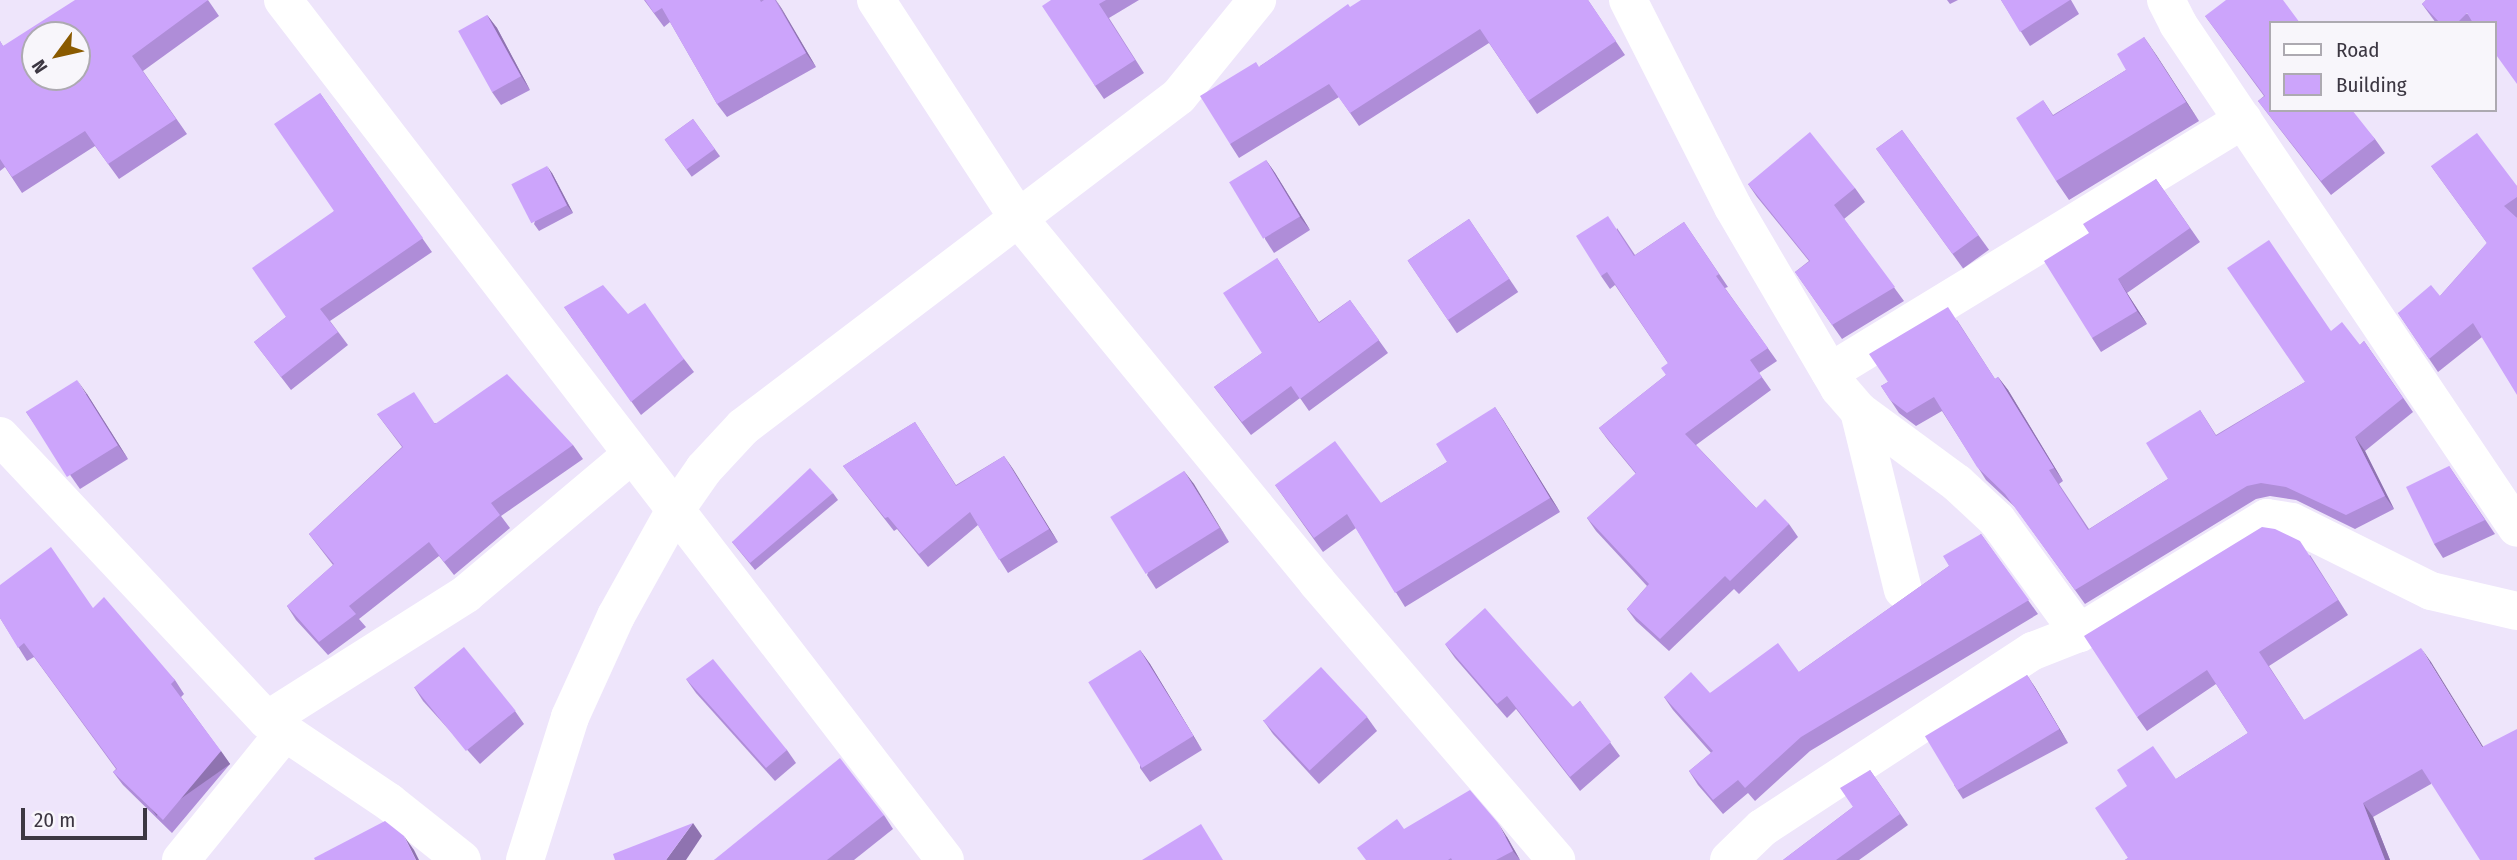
<!DOCTYPE html>
<html>
<head>
<meta charset="utf-8">
<style>
	body { margin:0 }
	#map { position:relative; width:2517px; height:860px; overflow:hidden; background:#eee5fb; font-family:"Fira Sans Condensed",sans-serif }
	div>[style] { position:absolute }
	.street>* { height:38px; margin:-19px; padding:0 19px; transform-origin:19px; border-radius:19px; background:#fff }
	.wall>* { inset:0; background:#af8dd8; transform-origin:0 0 }
	.shaded-wall>* { inset:0; background:#8f73b0; transform-origin:0 0 }
	.building>* { inset:0; background:#cca4fb; transform-origin:0 0 }
	span { translate:-50% -50%; white-space:nowrap; text-align:center; line-height:1.15; -webkit-text-stroke:5px #f8f6fb; paint-order:stroke }
	.legend { position:absolute; left:2269px; top:21px; width:228px; height:91px; box-sizing:border-box; background:#f8f6fb; border:2px solid #adaab1; margin:0; padding:9px 12px; list-style:none; font-size:21px; color:#3c3742 }
	.legend li { display:flex; align-items:center; gap:14px; height:35px }
	.legend b { width:35px; border:2px solid #adaab1 }
	.north { position:absolute; left:21px; top:21px; width:70px; height:70px; box-sizing:border-box; background:#f8f6fb; border:2px solid #adaab1; border-radius:50%; rotate:237deg; font-size:19px; font-weight:700; line-height:28px; text-align:center; color:#3c3742 }
	.north::after { content:''; display:block; margin:auto; width:24px; height:32px; background:#8a5a00; clip-path:polygon(50% 0,100% 100%,50% 72%,0 100%) }
	.scale { position:absolute; left:21px; top:808px; width:126px; height:32px; box-sizing:border-box; border:4px solid #3c3742; border-top:0; padding-left:9px; font-size:21px; line-height:24px; white-space:nowrap; color:#3c3742; -webkit-text-stroke:5px #f8f6fb; paint-order:stroke }
</style>
</head>
<body>
<div id="map">
	<div class="street">
		<div style="left:283px;top:0;width:1085px;rotate:52.41deg"></div>
		<div style="left:876px;top:0;width:262px;rotate:56.9deg"></div>
		<div style="left:1019px;top:219px;width:470px;rotate:50.6deg"></div>
		<div style="left:1317px;top:582px;width:367px;rotate:49.3deg"></div>
		<div style="left:1628px;top:0;width:232px;rotate:63.1deg"></div>
		<div style="left:1733px;top:207px;width:210px;rotate:59.6deg"></div>
		<div style="left:1839px;top:388px;width:30px;rotate:49deg"></div>
		<div style="left:1859px;top:411px;width:122px;rotate:36.3deg"></div>
		<div style="left:1957px;top:483px;width:54px;rotate:42.8deg"></div>
		<div style="left:1997px;top:520px;width:140px;rotate:54deg"></div>
		<div style="left:2166px;top:0;width:27px;rotate:63deg"></div>
		<div style="left:2178px;top:24px;width:607px;rotate:56.07deg"></div>
		<div style="left:1830px;top:372px;width:484px;rotate:-31.4deg"></div>
		<div style="left:1859px;top:411px;width:184px;rotate:76.2deg"></div>
		<div style="left:0;top:436px;width:390px;rotate:46.8deg"></div>
		<div style="left:267px;top:720px;width:147px;rotate:33.9deg"></div>
		<div style="left:389px;top:802px;width:93px;rotate:38.5deg"></div>
		<div style="left:267px;top:720px;width:236px;rotate:-32.3deg"></div>
		<div style="left:466px;top:594px;width:217px;rotate:-40.1deg"></div>
		<div style="left:181px;top:860px;width:165px;rotate:-50.9deg"></div>
		<div style="left:525px;top:860px;width:150px;rotate:-72.5deg"></div>
		<div style="left:570px;top:717px;width:111px;rotate:-65.5deg"></div>
		<div style="left:616px;top:616px;width:119px;rotate:-60.9deg"></div>
		<div style="left:674px;top:512px;width:52px;rotate:-55.1deg"></div>
		<div style="left:704px;top:469px;width:57px;rotate:-47.1deg"></div>
		<div style="left:743px;top:427px;width:547px;rotate:-37.2deg"></div>
		<div style="left:1179px;top:96px;width:124px;rotate:-50.9deg"></div>
		<div style="left:1729px;top:860px;width:46px;rotate:-44.1deg"></div>
		<div style="left:1762px;top:828px;width:324px;rotate:-33.2deg"></div>
		<div style="left:2033px;top:651px;width:49px;rotate:-21.4deg"></div>
		<div style="left:2079px;top:633px;width:220px;rotate:-31.5deg"></div>
		<div style="left:2267px;top:518px;width:25px;rotate:9deg"></div>
		<div style="left:2292px;top:522px;width:155px;rotate:26.4deg"></div>
		<div style="left:2431px;top:591px;width:88px;rotate:13.1deg"></div>
	</div>
	<div class="wall">
		<div style="clip-path:polygon(208px 0,219px 16px,143px 71px,187px 134px,119px 179px,95px 146px,22px 193px,5px 167px,0 171px,0 41px,3px 46px)"></div>
		<div style="clip-path:polygon(644px 0,776px 0,816px 67px,727px 117px,717px 104px,670px 22px,664px 27px)"></div>
		<div style="clip-path:polygon(1051px 0,1139px 0,1109px 18px,1144px 73px,1104px 99px,1095px 86px)"></div>
		<div style="clip-path:polygon(1588px 0,1625px 55px,1537px 114px,1489px 43px,1359px 126px,1339px 97px,1239px 158px,1230px 144px,1260px 66px,1350px 7px)"></div>
		<div style="clip-path:polygon(1947px 0,1958px 0,1950px 4px)"></div>
		<div style="clip-path:polygon(2001px 0,2071px 0,2079px 14px,2030px 46px)"></div>
		<div style="clip-path:polygon(2426px 0,2494px 23px,2436px 23px,2422px 4px)"></div>
		<div style="clip-path:polygon(487px 15px,497px 28px,530px 90px,501px 105px,492px 92px)"></div>
		<div style="clip-path:polygon(2205px 16px,2270px 23px,2375px 139px,2385px 153px,2331px 195px,2268px 114px,2258px 101px,2264px 96px)"></div>
		<div style="clip-path:polygon(2144px 37px,2199px 121px,2069px 200px,2056px 181px,2043px 100px,2053px 115px,2126px 70px)"></div>
		<div style="clip-path:polygon(320px 93px,432px 252px,330px 321px,348px 345px,291px 390px,254px 342px,286px 317px,334px 211px)"></div>
		<div style="left:693px;top:119px;width:46px;height:35px;rotate:54deg"></div>
		<div style="left:1902px;top:130px;width:148px;height:32px;rotate:54deg"></div>
		<div style="clip-path:polygon(1266px 160px,1275px 173px,1310px 230px,1274px 253px,1265px 239px)"></div>
		<div style="clip-path:polygon(2431px 166px,2517px 186px,2517px 217px,2482px 337px,2438px 372px,2398px 313px,2440px 296px,2487px 243px)"></div>
		<div style="clip-path:polygon(552px 173px,573px 213px,539px 231px,534px 224px)"></div>
		<div style="clip-path:polygon(2156px 179px,2200px 242px,2127px 293px,2147px 324px,2101px 352px,2092px 338px,2089px 233px)"></div>
		<div style="clip-path:polygon(1748px 184px,1855px 188px,1865px 202px,1844px 219px,1904px 301px,1842px 339px,1795px 272px,1809px 261px,1757px 197px)"></div>
		<div style="left:1469px;top:219px;width:88px;height:74px;rotate:56deg"></div>
		<div style="clip-path:polygon(1684px 222px,1728px 287px,1725px 288px,1777px 361px,1759px 373px,1771px 390px,1696px 445px,1756px 508px,1789px 524px,1798px 537px,1739px 594px,1734px 589px,1669px 651px,1636px 621px,1627px 609px,1647px 586px,1596px 531px,1587px 518px,1636px 474px,1608px 440px,1599px 428px,1666px 375px,1668px 363px,1615px 285px,1610px 289px,1601px 276px,1617px 228px,1635px 255px)"></div>
		<div style="clip-path:polygon(1277px 258px,1319px 322px,1350px 300px,1388px 353px,1309px 411px,1300px 398px,1251px 435px,1214px 387px,1262px 353px)"></div>
		<div style="clip-path:polygon(564px 307px,684px 359px,694px 372px,641px 415px)"></div>
		<div style="clip-path:polygon(1957px 320px,1995px 379px,1998px 377px,2008px 390px,2063px 481px,2059px 484px,2089px 529px,2168px 479px,2200px 410px,2216px 435px,2305px 382px,2331px 331px,2360px 345px,2364px 341px,2413px 412px,2365px 451px,2394px 509px,2355px 529px,2296px 500px,2270px 496px,2256px 499px,2085px 604px,2015px 507px,1986px 480px,1942px 411px,1916px 426px,1899px 413px,1881px 386px,1888px 382px)"></div>
		<div style="clip-path:polygon(87px 394px,128px 459px,80px 489px,26px 412px)"></div>
		<div style="clip-path:polygon(1495px 407px,1560px 512px,1405px 607px,1356px 528px,1323px 552px,1275px 485px,1381px 503px,1447px 462px)"></div>
		<div style="clip-path:polygon(377px 414px,573px 445px,583px 459px,501px 516px,510px 528px,454px 575px,439px 556px,359px 619px,366px 627px,328px 655px,296px 620px,287px 606px,333px 565px,309px 534px,402px 447px)"></div>
		<div style="clip-path:polygon(915px 422px,956px 485px,1004px 456px,1058px 542px,1008px 573px,978px 525px,928px 567px,897px 529px,894px 531px,843px 466px)"></div>
		<div style="clip-path:polygon(2449px 466px,2495px 534px,2443px 558px,2434px 544px)"></div>
		<div style="clip-path:polygon(1184px 471px,1229px 542px,1156px 589px,1147px 575px)"></div>
		<div style="clip-path:polygon(833px 493px,838px 500px,755px 570px,732px 542px)"></div>
		<div style="clip-path:polygon(1981px 534px,2038px 614px,1810px 751px,1755px 801px,1748px 793px,1723px 814px,1698px 785px,1689px 771px,1711px 753px,1673px 710px,1664px 697px,1710px 693px,1799px 672px,1949px 566px)"></div>
		<div style="clip-path:polygon(2310px 555px,2348px 615px,2269px 666px,2304px 720px,2431px 662px,2431px 784px,2373px 817px,2390px 860px,2125px 860px,2128px 858px,2176px 779px,2248px 733px,2216px 684px,2147px 731px,2137px 717px)"></div>
		<div style="clip-path:polygon(94px 608px,175px 680px,184px 694px,181px 697px,230px 764px,172px 833px,123px 785px,113px 772px,116px 769px,34px 657px,27px 661px,0 618px)"></div>
		<div style="clip-path:polygon(1445px 644px,1573px 707px,1580px 701px,1620px 756px,1580px 791px,1516px 709px,1507px 718px,1455px 658px)"></div>
		<div style="clip-path:polygon(1140px 650px,1150px 664px,1202px 750px,1150px 782px,1140px 768px)"></div>
		<div style="clip-path:polygon(2027px 675px,2036px 689px,2068px 743px,1963px 799px,1954px 785px)"></div>
		<div style="clip-path:polygon(686px 679px,787px 750px,796px 763px,775px 781px,696px 693px)"></div>
		<div style="clip-path:polygon(414px 687px,515px 711px,524px 724px,480px 764px,423px 701px)"></div>
		<div style="clip-path:polygon(1367px 717px,1377px 731px,1319px 784px,1273px 734px,1263px 720px)"></div>
		<div style="clip-path:polygon(1870px 770px,1908px 825px,1859px 860px,1783px 860px,1853px 807px)"></div>
		<div style="clip-path:polygon(884px 815px,893px 829px,854px 860px,714px 860px)"></div>
		<div style="clip-path:polygon(1404px 829px,1507px 837px,1520px 860px,1366px 860px)"></div>
	</div>
	<div class="shaded-wall">
		<div style="clip-path:polygon(776px 0,782px 9px,816px 67px,806px 53px)"></div>
		<div style="clip-path:polygon(487px 15px,497px 28px,530px 90px,521px 76px)"></div>
		<div style="clip-path:polygon(2144px 37px,2157px 56px,2199px 121px,2186px 102px)"></div>
		<div style="clip-path:polygon(1266px 160px,1275px 173px,1310px 230px,1300px 217px)"></div>
		<div style="clip-path:polygon(547px 166px,552px 173px,573px 213px,567px 205px)"></div>
		<div style="clip-path:polygon(2118px 279px,2127px 293px,2147px 324px,2137px 311px)"></div>
		<div style="clip-path:polygon(1998px 377px,2008px 390px,2063px 481px,2054px 468px)"></div>
		<div style="clip-path:polygon(77px 380px,87px 394px,128px 459px,118px 445px)"></div>
		<div style="clip-path:polygon(1495px 407px,1504px 421px,1560px 512px,1550px 498px)"></div>
		<div style="clip-path:polygon(2355px 437px,2365px 451px,2394px 509px,2385px 496px)"></div>
		<div style="clip-path:polygon(1004px 456px,1013px 469px,1058px 542px,1049px 529px)"></div>
		<div style="clip-path:polygon(1184px 471px,1194px 484px,1229px 542px,1220px 528px)"></div>
		<div style="clip-path:polygon(2421px 648px,2431px 662px,2492px 761px,2482px 747px)"></div>
		<div style="clip-path:polygon(1140px 650px,1150px 664px,1202px 750px,1193px 736px)"></div>
		<div style="clip-path:polygon(2027px 675px,2036px 689px,2068px 743px,2059px 729px)"></div>
		<div style="left:221px;top:751px;width:16px;height:90px;rotate:55deg"></div>
		<div style="clip-path:polygon(2363px 803px,2373px 817px,2390px 860px,2385px 860px)"></div>
		<div style="clip-path:polygon(693px 823px,702px 836px,686px 860px,666px 860px)"></div>
		<div style="clip-path:polygon(1498px 823px,1507px 837px,1520px 860px,1513px 851px)"></div>
		<div style="clip-path:polygon(404px 836px,414px 850px,419px 860px,416px 860px)"></div>
	</div>
	<div class="building">
		<div style="clip-path:polygon(evenodd,75px 0,208px 0,132px 56px,176px 119px,108px 164px,85px 131px,12px 177px,0 159px,0 41px,3px 46px,75px 0,35px 35px,77px 35px,77px 77px,35px 77px,35px 35px)"></div>
		<div style="clip-path:polygon(645px 0,760px 0,761px 2px,764px 0,775px 0,806px 53px,717px 104px,662px 8px,654px 13px)"></div>
		<div style="clip-path:polygon(1051px 0,1106px 0,1099px 4px,1135px 60px,1095px 86px,1042px 6px)"></div>
		<div style="clip-path:polygon(1361px 0,1588px 0,1616px 41px,1528px 101px,1480px 29px,1350px 113px,1329px 84px,1230px 144px,1200px 96px,1256px 62px,1259px 67px,1348px 4px,1350px 7px)"></div>
		<div style="clip-path:polygon(2001px 0,2070px 0,2020px 32px)"></div>
		<div style="clip-path:polygon(2226px 0,2283px 0,2300px 23px,2270px 23px,2270px 110px,2352px 110px,2375px 139px,2321px 181px,2258px 101px,2265px 96px,2205px 16px)"></div>
		<div style="clip-path:polygon(2426px 0,2517px 0,2517px 84px,2494px 52px,2494px 23px,2473px 23px,2467px 13px,2457px 23px,2440px 23px,2422px 4px)"></div>
		<div style="left:487px;top:15px;width:70px;height:33px;rotate:61deg"></div>
		<div style="clip-path:polygon(2144px 37px,2186px 102px,2056px 181px,2016px 118px,2043px 100px,2053px 116px,2126px 70px,2117px 54px)"></div>
		<div style="clip-path:polygon(320px 93px,423px 238px,320px 309px,338px 332px,281px 377px,254px 342px,286px 317px,252px 268px,334px 211px,274px 124px)"></div>
		<div style="left:693px;top:119px;width:37px;height:35px;rotate:54deg"></div>
		<div style="left:1902px;top:130px;width:130px;height:32px;rotate:54deg"></div>
		<div style="clip-path:polygon(1810px 132px,1855px 188px,1834px 205px,1895px 287px,1832px 325px,1795px 272px,1810px 261px,1748px 184px)"></div>
		<div style="clip-path:polygon(2477px 133px,2517px 186px,2517px 197px,2504px 206px,2517px 218px,2517px 395px,2473px 323px,2429px 359px,2398px 313px,2431px 285px,2440px 296px,2487px 243px,2431px 166px)"></div>
		<div style="left:1266px;top:160px;width:66px;height:43px;rotate:59deg"></div>
		<div style="left:547px;top:166px;width:44px;height:40px;rotate:63deg"></div>
		<div style="clip-path:polygon(2156px 179px,2190px 228px,2118px 279px,2137px 311px,2092px 338px,2044px 261px,2089px 233px,2083px 224px)"></div>
		<div style="clip-path:polygon(1608px 216px,1634px 256px,1684px 222px,1719px 274px,1716px 276px,1768px 348px,1750px 360px,1762px 377px,1685px 434px,1756px 508px,1765px 499px,1789px 524px,1730px 581px,1725px 576px,1660px 639px,1627px 609px,1649px 584px,1587px 518px,1636px 473px,1599px 428px,1666px 375px,1661px 368px,1668px 363px,1607px 272px,1601px 276px,1576px 236px)"></div>
		<div style="left:1469px;top:219px;width:72px;height:74px;rotate:56deg"></div>
		<div style="clip-path:polygon(2269px 240px,2331px 331px,2342px 322px,2360px 345px,2364px 341px,2403px 398px,2355px 437px,2385px 496px,2346px 515px,2286px 487px,2261px 483px,2247px 486px,2075px 590px,2005px 494px,1977px 467px,1934px 397px,1907px 413px,1890px 400px,1881px 386px,1888px 382px,1869px 354px,1948px 307px,1995px 379px,1998px 377px,2054px 468px,2049px 470px,2088px 530px,2168px 479px,2146px 443px,2200px 410px,2216px 436px,2305px 382px,2227px 268px)"></div>
		<div style="clip-path:polygon(1277px 258px,1319px 323px,1350px 300px,1379px 340px,1300px 399px,1291px 386px,1242px 422px,1214px 387px,1262px 353px,1223px 293px)"></div>
		<div style="clip-path:polygon(603px 285px,628px 314px,645px 303px,684px 359px,631px 402px,564px 307px)"></div>
		<div style="clip-path:polygon(507px 374px,573px 445px,491px 503px,500px 515px,444px 562px,429px 542px,349px 606px,356px 614px,319px 642px,287px 606px,334px 564px,309px 534px,403px 447px,377px 414px,414px 392px,435px 424px)"></div>
		<div style="left:77px;top:380px;width:77px;height:60px;rotate:58deg"></div>
		<div style="clip-path:polygon(1495px 407px,1550px 498px,1395px 593px,1347px 514px,1314px 538px,1275px 485px,1335px 441px,1381px 503px,1447px 462px,1436px 444px)"></div>
		<div style="clip-path:polygon(915px 422px,956px 486px,1004px 456px,1049px 529px,999px 560px,970px 512px,919px 554px,888px 517px,885px 518px,843px 466px)"></div>
		<div style="clip-path:polygon(2449px 466px,2485px 520px,2434px 544px,2406px 487px)"></div>
		<div style="clip-path:polygon(810px 468px,833px 493px,750px 563px,732px 542px)"></div>
		<div style="left:1184px;top:471px;width:67px;height:87px;rotate:58deg"></div>
		<div style="clip-path:polygon(2262px 527px,2275px 529px,2300px 541px,2338px 600px,2259px 652px,2304px 720px,2421px 648px,2482px 747px,2517px 729px,2517px 860px,2480px 860px,2422px 769px,2363px 803px,2385px 860px,2125px 860px,2128px 858px,2095px 808px,2127px 786px,2117px 770px,2153px 746px,2176px 779px,2248px 733px,2207px 670px,2137px 717px,2084px 636px)"></div>
		<div style="clip-path:polygon(1981px 534px,2029px 600px,1801px 737px,1745px 788px,1738px 780px,1713px 800px,1689px 771px,1713px 751px,1664px 697px,1691px 672px,1710px 693px,1778px 643px,1799px 672px,1949px 566px,1943px 556px)"></div>
		<div style="clip-path:polygon(51px 547px,93px 608px,104px 597px,175px 680px,171px 684px,221px 751px,163px 820px,113px 772px,117px 769px,24px 643px,18px 648px,0 618px,0 585px)"></div>
		<div style="clip-path:polygon(1485px 608px,1573px 707px,1580px 701px,1611px 742px,1570px 777px,1507px 696px,1497px 704px,1445px 644px)"></div>
		<div style="left:464px;top:647px;width:82px;height:64px;rotate:51deg"></div>
		<div style="left:1140px;top:650px;width:101px;height:61px;rotate:58deg"></div>
		<div style="clip-path:polygon(713px 659px,787px 750px,766px 768px,686px 679px)"></div>
		<div style="left:1321px;top:667px;width:68px;height:79px;rotate:47deg"></div>
		<div style="left:2027px;top:675px;width:63px;height:119px;rotate:59deg"></div>
		<div style="clip-path:polygon(840px 758px,884px 815px,827px 860px,714px 860px)"></div>
		<div style="clip-path:polygon(1870px 770px,1900px 814px,1836px 860px,1783px 860px,1853px 807px,1840px 788px)"></div>
		<div style="clip-path:polygon(1470px 790px,1498px 823px,1513px 851px,1496px 860px,1452px 860px,1451px 858px,1448px 860px,1366px 860px,1357px 848px,1397px 819px,1404px 829px)"></div>
		<div style="clip-path:polygon(385px 821px,404px 836px,416px 860px,315px 860px,314px 858px)"></div>
		<div style="clip-path:polygon(693px 823px,666px 860px,615px 860px,613px 854px)"></div>
		<div style="clip-path:polygon(1201px 824px,1223px 860px,1142px 860px)"></div>
	</div>
	<ul class="legend">
	<li><b style="height:9px;background:#fff"></b>Road</li>
	<li><b style="height:19px;background:#cca4fb"></b>Building</li>
	</ul>
	<div class="north">N</div>
	<div class="scale">20 m</div>
</div>
</body>
</html>
